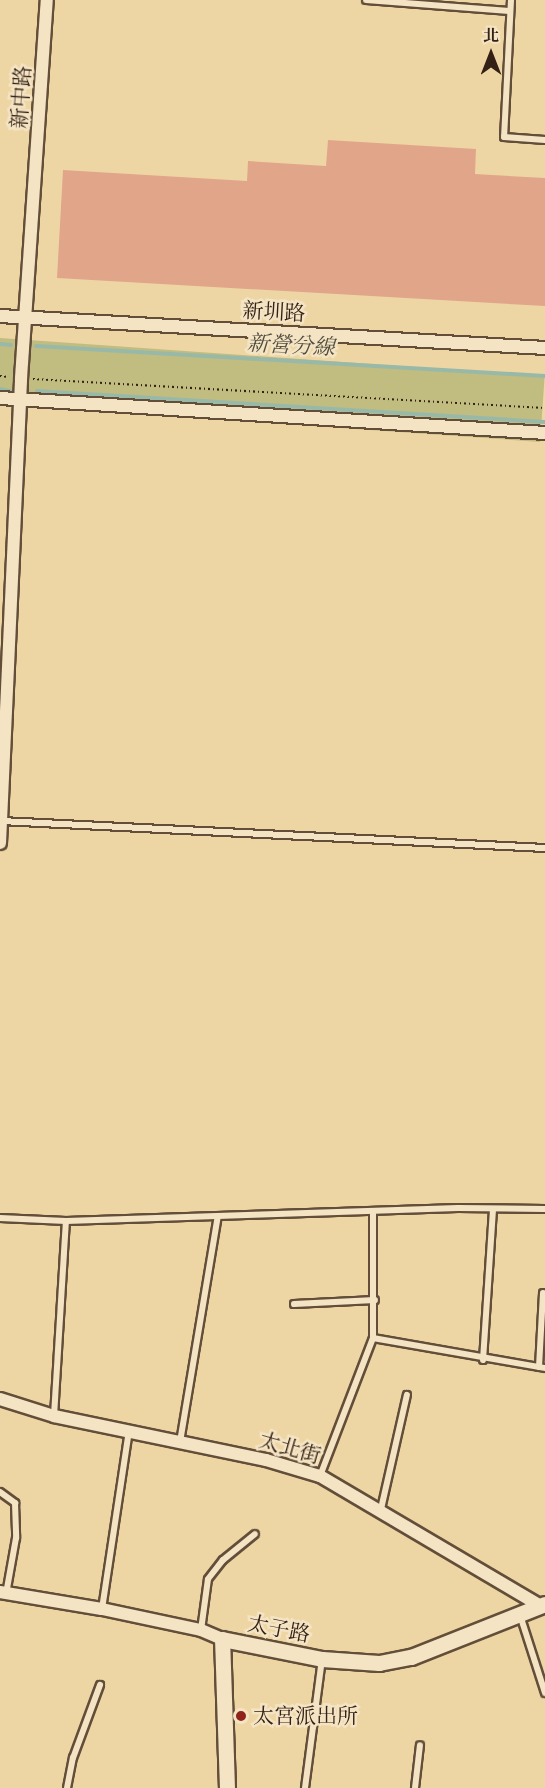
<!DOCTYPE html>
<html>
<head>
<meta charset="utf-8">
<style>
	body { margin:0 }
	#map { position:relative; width:545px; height:1788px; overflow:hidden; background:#eed6a4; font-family:"EB Garamond","Noto Serif TC",serif }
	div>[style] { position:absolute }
	.green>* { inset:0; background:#c1bc80; transform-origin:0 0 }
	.stream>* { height:4px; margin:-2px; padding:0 2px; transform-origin:2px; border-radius:2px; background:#99b9a8 }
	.building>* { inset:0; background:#e1a68a }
	.path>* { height:2px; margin-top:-1px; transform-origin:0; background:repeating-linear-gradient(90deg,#342115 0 1.5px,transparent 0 4.5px) }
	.roads { filter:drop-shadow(2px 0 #624e39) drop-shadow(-2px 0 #624e39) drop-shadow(0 2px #624e39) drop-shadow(0 -2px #624e39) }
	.service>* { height:6px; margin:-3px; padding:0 3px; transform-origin:3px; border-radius:3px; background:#f4e4c4 }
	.minor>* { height:12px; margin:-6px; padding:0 6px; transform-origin:6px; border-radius:6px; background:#f4e4c4 }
	.tertiary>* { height:15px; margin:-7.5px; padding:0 7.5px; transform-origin:7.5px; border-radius:7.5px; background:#f4e4c4 }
	.dots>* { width:16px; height:16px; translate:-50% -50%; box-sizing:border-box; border:3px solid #f4e4c4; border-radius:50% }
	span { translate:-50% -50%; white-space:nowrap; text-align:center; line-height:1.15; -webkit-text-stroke:5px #f4e4c4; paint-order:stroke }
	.street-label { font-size:21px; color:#342115 }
	.poi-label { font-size:21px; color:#342115 }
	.left { translate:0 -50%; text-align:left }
	.water-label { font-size:22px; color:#524f41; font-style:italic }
	.north { position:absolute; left:461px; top:24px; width:60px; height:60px; -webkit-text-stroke:4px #f4e4c4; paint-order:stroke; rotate:0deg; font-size:16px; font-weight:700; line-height:24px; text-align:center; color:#342115 }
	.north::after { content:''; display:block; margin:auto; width:21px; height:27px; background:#342115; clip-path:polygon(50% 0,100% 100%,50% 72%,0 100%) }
</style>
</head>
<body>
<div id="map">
	<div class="green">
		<div style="left:0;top:338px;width:546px;height:66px;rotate:4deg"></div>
	</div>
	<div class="stream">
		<div style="left:0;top:344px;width:11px;rotate:5deg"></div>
		<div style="left:36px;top:346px;width:510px;rotate:3.37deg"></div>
		<div style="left:0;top:389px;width:10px;rotate:11deg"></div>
		<div style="left:37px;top:391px;width:509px;rotate:3.49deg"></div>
	</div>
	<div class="building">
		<div style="clip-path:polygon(328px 140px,476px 149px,475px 174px,545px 178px,545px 306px,57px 278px,63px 170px,247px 181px,248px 161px,326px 166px)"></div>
	</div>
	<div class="path">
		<div style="left:0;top:376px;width:9px;rotate:6deg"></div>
		<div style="left:33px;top:379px;width:513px;rotate:3.24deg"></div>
	</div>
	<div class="roads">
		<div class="service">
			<div style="left:366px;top:0;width:144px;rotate:4.4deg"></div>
			<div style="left:511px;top:0;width:137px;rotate:92.9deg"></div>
			<div style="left:504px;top:137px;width:41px;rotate:4.2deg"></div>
			<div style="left:1px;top:821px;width:545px;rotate:2.84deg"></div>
			<div style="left:373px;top:1212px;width:126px;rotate:90deg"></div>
			<div style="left:373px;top:1338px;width:175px;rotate:9.9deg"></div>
			<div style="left:0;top:1218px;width:66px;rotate:2.6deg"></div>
			<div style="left:66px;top:1221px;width:392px;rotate:-1.9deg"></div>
			<div style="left:458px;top:1208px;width:87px;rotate:0.7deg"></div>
			<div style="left:294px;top:1304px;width:81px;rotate:-2.8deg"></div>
			<div style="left:483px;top:1360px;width:151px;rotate:-86.2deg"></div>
			<div style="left:539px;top:1367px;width:74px;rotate:-86.9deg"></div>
			<div style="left:54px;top:1416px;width:195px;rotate:-86.5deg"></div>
			<div style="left:180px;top:1442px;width:229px;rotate:-80.5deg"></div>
			<div style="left:320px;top:1476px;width:148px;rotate:-69deg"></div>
			<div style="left:0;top:1492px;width:19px;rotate:36deg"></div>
			<div style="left:15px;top:1503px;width:35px;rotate:88deg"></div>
			<div style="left:16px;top:1538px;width:57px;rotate:100.1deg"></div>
			<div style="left:381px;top:1509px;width:117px;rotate:-77.2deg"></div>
			<div style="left:102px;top:1609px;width:180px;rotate:-81.4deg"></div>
			<div style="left:520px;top:1615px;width:82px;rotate:72.2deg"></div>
			<div style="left:201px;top:1630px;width:51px;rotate:-82.2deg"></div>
			<div style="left:208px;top:1579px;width:24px;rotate:-52deg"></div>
			<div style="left:223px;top:1560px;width:41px;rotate:-39.1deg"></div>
			<div style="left:67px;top:1788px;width:31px;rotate:-79deg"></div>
			<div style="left:73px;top:1758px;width:78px;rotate:-69.7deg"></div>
			<div style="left:305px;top:1788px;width:130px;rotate:-82.5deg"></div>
			<div style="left:415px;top:1788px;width:43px;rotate:-83.4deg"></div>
		</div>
		<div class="minor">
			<div style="left:0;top:316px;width:546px;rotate:3.36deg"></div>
			<div style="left:0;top:398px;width:546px;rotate:3.67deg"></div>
			<div style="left:0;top:843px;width:465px;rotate:-87.4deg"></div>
			<div style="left:21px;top:378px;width:379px;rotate:-86.1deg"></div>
			<div style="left:0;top:1399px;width:57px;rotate:17.5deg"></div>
			<div style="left:54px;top:1416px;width:217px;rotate:11.7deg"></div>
			<div style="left:266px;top:1460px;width:56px;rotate:16.5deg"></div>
			<div style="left:320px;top:1476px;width:256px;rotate:30.5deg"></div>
			<div style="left:0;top:1592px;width:103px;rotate:9.5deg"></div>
			<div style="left:102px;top:1609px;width:101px;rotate:12deg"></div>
			<div style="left:201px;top:1630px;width:23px;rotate:23deg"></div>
		</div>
		<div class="tertiary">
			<div style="left:227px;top:1788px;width:149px;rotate:-91.9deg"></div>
			<div style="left:222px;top:1639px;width:102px;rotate:11.3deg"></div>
			<div style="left:322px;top:1659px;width:57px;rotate:4deg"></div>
			<div style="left:379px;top:1663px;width:33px;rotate:-11deg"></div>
			<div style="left:411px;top:1657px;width:144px;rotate:-21.6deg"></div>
		</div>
	</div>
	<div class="dots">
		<div style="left:241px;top:1716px;background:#8f2418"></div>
	</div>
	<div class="street-label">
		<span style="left:21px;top:97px;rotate:-86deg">新中路</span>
		<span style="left:274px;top:312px;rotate:3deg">新圳路</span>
		<span style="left:290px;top:1448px;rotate:16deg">太北街</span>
		<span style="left:279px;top:1629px;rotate:11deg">太子路</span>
	</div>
	<div class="poi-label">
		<span class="left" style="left:253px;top:1716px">太宮派出所</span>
	</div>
	<div class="water-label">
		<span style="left:291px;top:345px;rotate:3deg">新營分線</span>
	</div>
	<div class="north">北</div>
</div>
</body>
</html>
